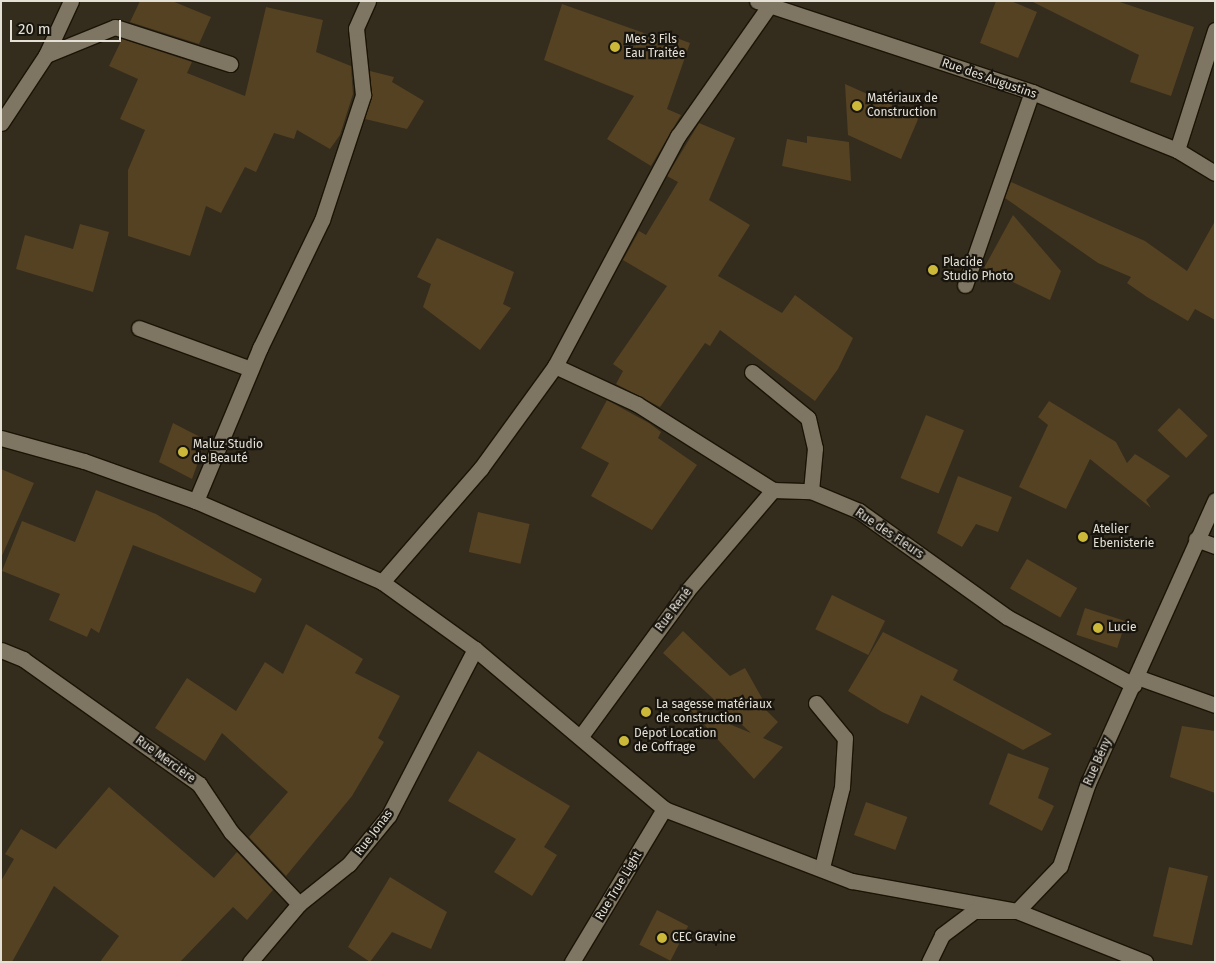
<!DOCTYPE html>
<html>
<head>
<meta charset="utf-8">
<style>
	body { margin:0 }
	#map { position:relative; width:1216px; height:963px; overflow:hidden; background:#342c1c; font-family:"Fira Sans",sans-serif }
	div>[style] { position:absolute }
	.building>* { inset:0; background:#554223; transform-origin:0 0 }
	.roads { filter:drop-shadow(1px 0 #1b1406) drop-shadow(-1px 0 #1b1406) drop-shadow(0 1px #1b1406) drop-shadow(0 -1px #1b1406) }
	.street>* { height:15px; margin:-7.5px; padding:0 7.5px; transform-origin:7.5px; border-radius:7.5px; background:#7e7563 }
	.dots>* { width:14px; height:14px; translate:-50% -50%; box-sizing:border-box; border:2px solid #18150e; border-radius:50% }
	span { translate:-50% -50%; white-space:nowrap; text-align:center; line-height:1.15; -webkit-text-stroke:4.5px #18150e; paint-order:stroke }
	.poi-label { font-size:12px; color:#e5e0d6 }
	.left { translate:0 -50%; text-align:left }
	.street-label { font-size:12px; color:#e5e0d6 }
	.frame { position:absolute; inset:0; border:2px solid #e5e0d6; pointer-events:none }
	.scale { position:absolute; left:10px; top:20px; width:111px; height:22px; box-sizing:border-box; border:2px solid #e5e0d6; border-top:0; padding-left:6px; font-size:15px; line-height:18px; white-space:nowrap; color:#e5e0d6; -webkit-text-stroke:4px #18150e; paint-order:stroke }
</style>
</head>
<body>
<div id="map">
	<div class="building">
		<div style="clip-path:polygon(140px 1px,172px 1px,211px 17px,199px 44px,130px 22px)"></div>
		<div style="clip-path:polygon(996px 1px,1011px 1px,1037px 12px,1018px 58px,980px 43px)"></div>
		<div style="clip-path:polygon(1031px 1px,1117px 1px,1194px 27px,1171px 96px,1130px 82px,1139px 55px)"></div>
		<div style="clip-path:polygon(562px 4px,661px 39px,663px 33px,690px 43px,667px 109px,681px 115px,651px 166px,607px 139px,634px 96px,544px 60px)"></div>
		<div style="clip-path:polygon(266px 7px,323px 20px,316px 52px,351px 66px,353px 94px,340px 135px,330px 149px,297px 130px,294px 139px,274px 133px,256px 172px,245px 167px,221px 213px,206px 206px,190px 256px,128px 236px,128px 170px,145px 130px,120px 119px,138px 79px,109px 66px,122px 39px,192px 62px,187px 73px,245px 96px)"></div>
		<div style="clip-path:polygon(370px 71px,394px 77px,392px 82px,424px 101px,407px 129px,365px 119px,372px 94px)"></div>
		<div style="clip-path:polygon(845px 84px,919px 117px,901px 159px,848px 135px)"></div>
		<div style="clip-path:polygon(699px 123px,735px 138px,709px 200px,750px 225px,718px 276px,782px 313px,795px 295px,853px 338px,838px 369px,815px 401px,720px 330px,710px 346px,705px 343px,660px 407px,616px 384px,623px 371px,613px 364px,667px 286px,623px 260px,639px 231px,646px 235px,678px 182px,667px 176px)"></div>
		<div style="clip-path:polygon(807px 136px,849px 142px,851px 181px,782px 166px,787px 139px,807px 143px)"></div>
		<div style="clip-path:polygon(1011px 182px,1145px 241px,1187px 271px,1215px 221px,1215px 320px,1195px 309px,1188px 321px,1147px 297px,1127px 283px,1131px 277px,1098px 263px,1005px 198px)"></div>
		<div style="clip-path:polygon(1013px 215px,1061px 271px,1050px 300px,984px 268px)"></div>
		<div style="clip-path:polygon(80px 224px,109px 232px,93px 292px,16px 269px,25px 235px,73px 249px)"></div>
		<div style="clip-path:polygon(437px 238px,514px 272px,503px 304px,511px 308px,480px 350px,423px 307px,431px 284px,417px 277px)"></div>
		<div style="clip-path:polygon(607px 400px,649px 423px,661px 432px,658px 438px,697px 465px,652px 530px,591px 496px,609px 463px,581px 448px)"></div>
		<div style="clip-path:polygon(1049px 401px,1116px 442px,1127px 463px,1135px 454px,1170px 476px,1146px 500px,1151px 508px,1090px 459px,1066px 509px,1019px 487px,1048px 425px,1038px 417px)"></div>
		<div style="left:1179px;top:408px;width:40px;height:31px;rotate:44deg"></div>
		<div style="left:926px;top:415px;width:41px;height:68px;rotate:22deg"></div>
		<div style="clip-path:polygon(173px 423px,206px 440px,192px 479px,159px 462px)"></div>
		<div style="clip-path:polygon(1px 469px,34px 483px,1px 558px)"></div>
		<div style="clip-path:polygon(958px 476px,1012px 497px,998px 532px,976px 524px,962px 547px,937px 533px)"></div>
		<div style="clip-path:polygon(96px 490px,156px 514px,262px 579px,255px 593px,133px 545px,99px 633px,91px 628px,87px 637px,49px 620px,60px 594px,2px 571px,22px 521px,75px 542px)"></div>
		<div style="left:478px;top:512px;width:53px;height:41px;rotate:13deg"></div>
		<div style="left:1027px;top:559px;width:58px;height:34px;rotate:30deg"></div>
		<div style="left:832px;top:595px;width:59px;height:38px;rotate:26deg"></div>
		<div style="left:1085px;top:608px;width:43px;height:28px;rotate:18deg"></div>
		<div style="clip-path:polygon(306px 624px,363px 659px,355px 673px,400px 696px,378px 738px,384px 742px,352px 796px,286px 876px,249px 837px,288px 792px,222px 733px,205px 761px,155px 728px,187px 678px,236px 711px,265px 662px,283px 674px)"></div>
		<div style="clip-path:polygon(683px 631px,730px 676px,745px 668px,767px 707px,764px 708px,778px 722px,763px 738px,783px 747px,754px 779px,688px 707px,751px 733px,663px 653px)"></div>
		<div style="clip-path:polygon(883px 632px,958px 670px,953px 680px,1052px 734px,1023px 750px,921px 695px,908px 724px,882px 712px,848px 691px)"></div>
		<div style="clip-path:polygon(1182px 726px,1215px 731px,1215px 793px,1170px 777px)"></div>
		<div style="clip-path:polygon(478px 751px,570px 806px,544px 847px,557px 855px,532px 896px,494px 872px,516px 839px,448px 801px)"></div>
		<div style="clip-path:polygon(1008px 753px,1049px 768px,1038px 798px,1054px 806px,1042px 831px,989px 804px)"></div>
		<div style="clip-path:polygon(109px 787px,214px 878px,237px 852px,273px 890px,247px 920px,233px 907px,180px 962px,100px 962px,119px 936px,54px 886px,12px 962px,1px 962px,1px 881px,14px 859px,5px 854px,21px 829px,56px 849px)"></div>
		<div style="left:866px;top:802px;width:44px;height:35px;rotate:20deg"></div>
		<div style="left:1169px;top:867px;width:40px;height:71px;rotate:13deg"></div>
		<div style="clip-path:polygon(390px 877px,447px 912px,431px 949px,392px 932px,370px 962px,348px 947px)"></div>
		<div style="left:657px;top:910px;width:35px;height:39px;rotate:27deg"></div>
	</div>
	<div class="roads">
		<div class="street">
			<div style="left:757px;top:1px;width:290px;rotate:18.3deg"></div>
			<div style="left:1032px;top:92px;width:156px;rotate:21.8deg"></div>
			<div style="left:1177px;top:150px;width:44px;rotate:31.2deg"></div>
			<div style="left:46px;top:55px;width:74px;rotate:-22.1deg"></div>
			<div style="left:115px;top:27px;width:121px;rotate:17.8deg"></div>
			<div style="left:1px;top:123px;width:82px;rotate:-56.5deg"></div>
			<div style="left:46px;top:55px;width:60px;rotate:-65.2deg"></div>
			<div style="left:1177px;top:150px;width:126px;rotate:-72.4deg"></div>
			<div style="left:965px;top:285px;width:204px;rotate:-70.9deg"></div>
			<div style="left:139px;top:328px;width:119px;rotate:20.1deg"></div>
			<div style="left:555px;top:366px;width:90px;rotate:24.9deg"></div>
			<div style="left:637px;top:404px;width:161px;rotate:32.3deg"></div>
			<div style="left:773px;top:490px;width:38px;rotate:2deg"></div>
			<div style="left:811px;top:491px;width:52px;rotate:22.6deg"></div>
			<div style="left:859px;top:511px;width:182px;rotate:35.6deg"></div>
			<div style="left:1007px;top:617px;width:144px;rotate:28.2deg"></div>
			<div style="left:752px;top:372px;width:72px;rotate:39.4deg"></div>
			<div style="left:808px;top:418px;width:31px;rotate:77deg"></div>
			<div style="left:815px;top:448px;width:43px;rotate:95.3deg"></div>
			<div style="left:1px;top:438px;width:86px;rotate:15.5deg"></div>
			<div style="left:84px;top:461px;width:119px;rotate:19.7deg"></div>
			<div style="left:196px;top:501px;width:203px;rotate:23.5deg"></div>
			<div style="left:382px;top:582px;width:115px;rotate:35.8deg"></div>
			<div style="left:475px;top:649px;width:248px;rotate:40.2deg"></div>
			<div style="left:664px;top:809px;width:201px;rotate:21deg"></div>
			<div style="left:852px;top:881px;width:168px;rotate:10.3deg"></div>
			<div style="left:1017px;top:911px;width:138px;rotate:21.7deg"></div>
			<div style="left:196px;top:501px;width:166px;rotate:-67.3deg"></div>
			<div style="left:260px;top:348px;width:142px;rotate:-64.2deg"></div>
			<div style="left:322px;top:220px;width:132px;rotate:-71.8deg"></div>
			<div style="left:363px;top:95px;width:67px;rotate:-96deg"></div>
			<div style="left:356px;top:28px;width:30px;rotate:-66deg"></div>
			<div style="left:1196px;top:539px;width:20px;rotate:20deg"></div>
			<div style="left:382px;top:582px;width:151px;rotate:-49deg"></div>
			<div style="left:481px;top:468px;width:126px;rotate:-54deg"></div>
			<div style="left:555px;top:366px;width:261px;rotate:-61.9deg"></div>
			<div style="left:678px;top:136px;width:159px;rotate:-55deg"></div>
			<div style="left:1px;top:650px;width:24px;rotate:22deg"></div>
			<div style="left:23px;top:659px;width:216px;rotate:35.4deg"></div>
			<div style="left:199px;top:784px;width:58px;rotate:56.3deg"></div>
			<div style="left:231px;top:832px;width:99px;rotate:46.6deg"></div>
			<div style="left:1137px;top:677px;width:83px;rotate:19.7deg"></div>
			<div style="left:816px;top:703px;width:45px;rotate:50.4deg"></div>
			<div style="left:845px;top:738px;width:49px;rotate:93.5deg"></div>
			<div style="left:842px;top:787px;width:82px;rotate:104deg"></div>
			<div style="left:581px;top:736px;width:180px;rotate:-53.8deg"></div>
			<div style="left:687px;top:591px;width:133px;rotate:-49.6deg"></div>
			<div style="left:250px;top:962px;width:76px;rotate:-49.8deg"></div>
			<div style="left:299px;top:904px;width:64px;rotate:-38.7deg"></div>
			<div style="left:349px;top:864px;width:63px;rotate:-50.8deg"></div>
			<div style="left:389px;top:815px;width:187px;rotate:-62.6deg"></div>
			<div style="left:572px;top:962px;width:179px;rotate:-59deg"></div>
			<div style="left:929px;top:962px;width:30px;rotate:-64deg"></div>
			<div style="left:942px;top:935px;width:40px;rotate:-37deg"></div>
			<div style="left:974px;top:911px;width:43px"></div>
			<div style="left:1017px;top:911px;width:62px;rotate:-46.3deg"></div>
			<div style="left:1060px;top:866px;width:88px;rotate:-71.4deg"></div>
			<div style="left:1088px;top:783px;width:310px;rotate:-65.8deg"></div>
		</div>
	</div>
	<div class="dots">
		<div style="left:615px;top:47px;background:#ccb939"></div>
		<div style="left:857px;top:106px;background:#ccb939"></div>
		<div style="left:933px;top:270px;background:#ccb939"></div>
		<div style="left:183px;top:452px;background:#ccb939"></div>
		<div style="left:1083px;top:537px;background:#ccb939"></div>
		<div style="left:1098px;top:628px;background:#ccb939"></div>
		<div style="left:646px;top:712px;background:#ccb939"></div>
		<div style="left:624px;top:741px;background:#ccb939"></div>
		<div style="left:662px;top:938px;background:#ccb939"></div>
	</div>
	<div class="poi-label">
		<span class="left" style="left:625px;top:47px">Mes 3 Fils<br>Eau Traitée</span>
		<span class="left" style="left:867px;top:106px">Matériaux de<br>Construction</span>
		<span class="left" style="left:943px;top:270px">Placide<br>Studio Photo</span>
		<span class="left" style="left:193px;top:452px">Maluz Studio<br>de Beauté</span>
		<span class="left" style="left:1093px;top:537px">Atelier<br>Ebenisterie</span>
		<span class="left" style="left:1108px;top:628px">Lucie</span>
		<span class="left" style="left:656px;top:712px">La sagesse matériaux<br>de construction</span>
		<span class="left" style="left:634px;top:741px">Dépot Location<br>de Coffrage</span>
		<span class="left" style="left:672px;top:938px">CEC Gravine</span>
	</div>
	<div class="street-label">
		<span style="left:989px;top:79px;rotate:19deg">Rue des Augustins</span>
		<span style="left:889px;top:534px;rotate:34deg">Rue des Fleurs</span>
		<span style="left:674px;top:610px;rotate:-53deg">Rue René</span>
		<span style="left:165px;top:760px;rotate:36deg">Rue Mercière</span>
		<span style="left:1098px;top:762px;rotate:-66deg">Rue Bény</span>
		<span style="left:374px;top:833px;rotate:-53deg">Rue Jonas</span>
		<span style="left:619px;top:886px;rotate:-59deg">Rue True Light</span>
	</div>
	<div class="frame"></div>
	<div class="scale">20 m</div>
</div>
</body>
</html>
